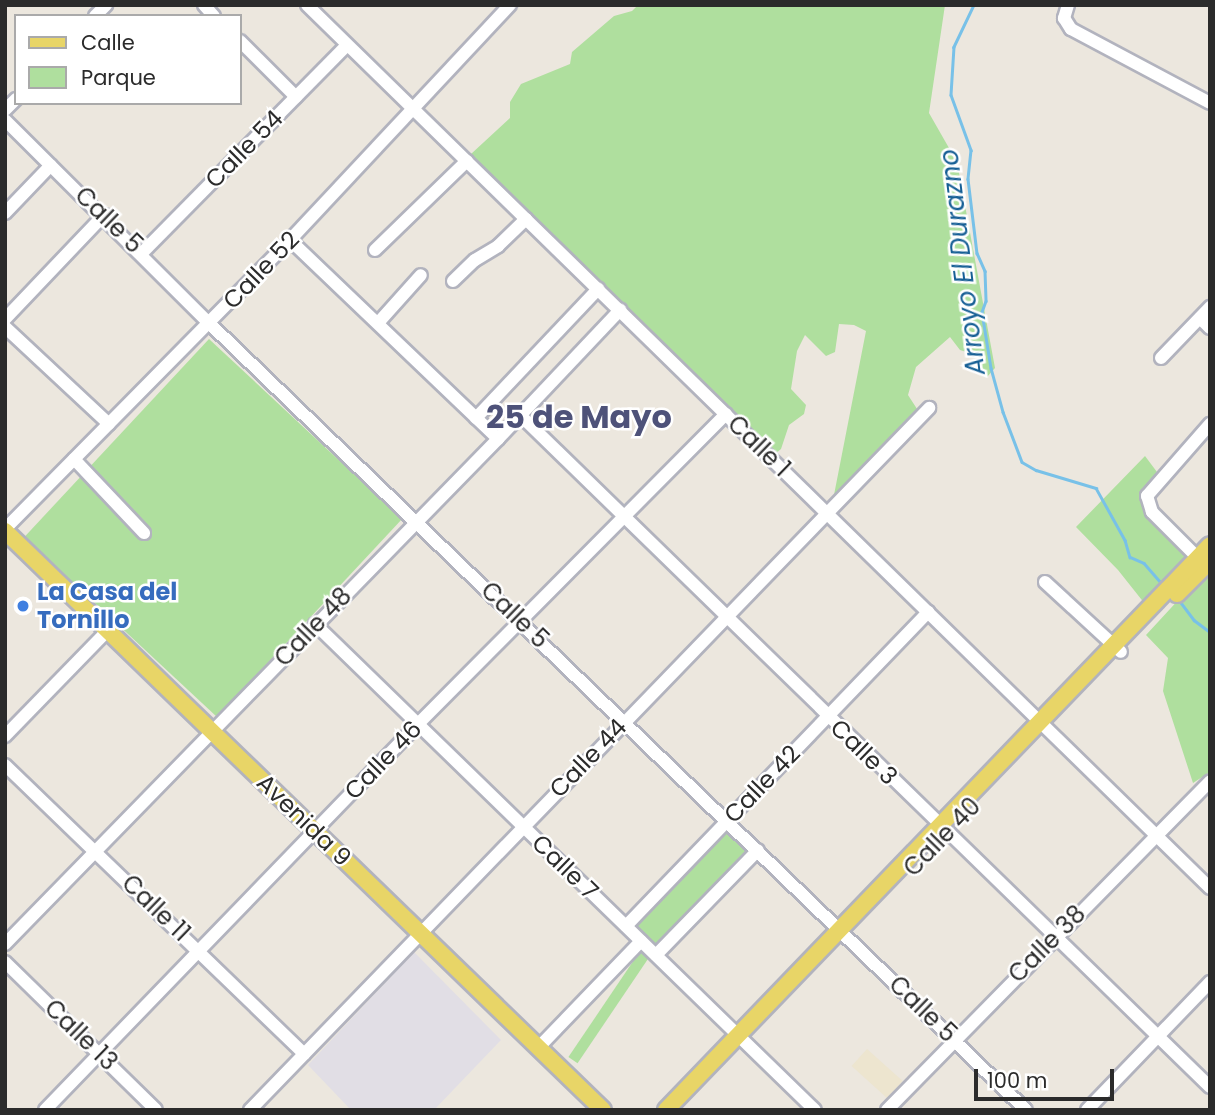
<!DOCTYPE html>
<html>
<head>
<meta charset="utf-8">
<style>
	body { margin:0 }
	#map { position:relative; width:1215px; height:1115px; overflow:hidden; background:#ece7de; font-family:Poppins,sans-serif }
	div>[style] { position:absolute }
	.industrial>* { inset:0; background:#e1dee5 }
	.education>* { inset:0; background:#ede5cf; transform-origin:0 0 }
	.green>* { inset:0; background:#afdf9e; transform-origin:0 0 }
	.stream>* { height:2.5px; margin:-1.25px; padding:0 1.25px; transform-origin:1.25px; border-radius:1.25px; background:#78c1e8 }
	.roads { filter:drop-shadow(2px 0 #b2b3be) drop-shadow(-2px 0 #b2b3be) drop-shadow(0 2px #b2b3be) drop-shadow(0 -2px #b2b3be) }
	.minor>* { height:12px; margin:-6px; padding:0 6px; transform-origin:6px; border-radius:6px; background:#fff }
	.major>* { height:16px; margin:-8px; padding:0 8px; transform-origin:8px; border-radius:8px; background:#e8d567 }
	.dots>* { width:19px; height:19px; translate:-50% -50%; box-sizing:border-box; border:4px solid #fff; border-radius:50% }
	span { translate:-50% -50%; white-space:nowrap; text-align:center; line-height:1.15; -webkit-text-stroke:5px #fff; paint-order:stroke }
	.street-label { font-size:24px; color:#2b2b2b }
	.shop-label { font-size:24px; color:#366cbe; font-weight:700 }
	.left { translate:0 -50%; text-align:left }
	.water-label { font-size:26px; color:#165f95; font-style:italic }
	.district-label { font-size:32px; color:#4e5279; font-weight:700 }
	.frame { position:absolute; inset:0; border:7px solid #2b2b2b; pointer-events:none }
	.legend { position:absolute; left:14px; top:14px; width:228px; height:91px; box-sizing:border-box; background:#fff; border:2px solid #aaa; margin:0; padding:9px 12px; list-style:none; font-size:21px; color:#2b2b2b }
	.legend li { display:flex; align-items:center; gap:14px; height:35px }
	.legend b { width:35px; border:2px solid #aaa }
	.scale { position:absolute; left:974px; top:1069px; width:140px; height:32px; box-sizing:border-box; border:4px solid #2b2b2b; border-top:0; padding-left:9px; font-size:21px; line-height:24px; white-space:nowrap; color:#2b2b2b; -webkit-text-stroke:5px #fff; paint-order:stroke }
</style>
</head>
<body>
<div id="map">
	<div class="industrial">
		<div style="clip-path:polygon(414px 952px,501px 1040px,434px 1110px,351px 1110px,308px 1065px)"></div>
	</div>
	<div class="education">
		<div style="left:867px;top:1049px;width:48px;height:23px;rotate:42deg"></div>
	</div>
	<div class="green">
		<div style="clip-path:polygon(638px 5px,945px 5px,929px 113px,957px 162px,995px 368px,987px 377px,976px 355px,960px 350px,950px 337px,916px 367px,908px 395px,919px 412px,833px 500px,866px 331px,854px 325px,839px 324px,835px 352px,826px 356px,805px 335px,797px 351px,791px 389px,806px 405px,804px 414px,789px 425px,781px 449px,775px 454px,471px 154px,510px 118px,510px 102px,521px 84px,570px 64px,572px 52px,614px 16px,632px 11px)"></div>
		<div style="left:209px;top:339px;width:264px;height:271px;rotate:43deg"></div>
		<div style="clip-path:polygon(1145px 456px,1157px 472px,1144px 492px,1142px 503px,1146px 514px,1188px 556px,1168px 582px,1145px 604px,1118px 570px,1076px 527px)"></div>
		<div style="clip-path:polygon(1208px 577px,1210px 772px,1193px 783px,1163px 691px,1168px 658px,1146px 635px,1182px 596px)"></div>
		<div style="left:726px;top:828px;width:35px;height:134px;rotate:44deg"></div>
		<div style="left:640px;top:951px;width:11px;height:128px;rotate:34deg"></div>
	</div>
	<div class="stream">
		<div style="left:974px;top:5px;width:47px;rotate:115.5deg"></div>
		<div style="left:954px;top:47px;width:48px;rotate:93.6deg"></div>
		<div style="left:951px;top:95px;width:59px;rotate:70deg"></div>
		<div style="left:971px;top:150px;width:29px;rotate:96deg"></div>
		<div style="left:968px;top:179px;width:75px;rotate:83.1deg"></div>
		<div style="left:977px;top:253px;width:20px;rotate:66deg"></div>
		<div style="left:985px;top:271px;width:30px;rotate:88deg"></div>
		<div style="left:986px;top:301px;width:12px;rotate:110deg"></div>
		<div style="left:982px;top:312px;width:57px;rotate:80.9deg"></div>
		<div style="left:991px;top:368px;width:46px;rotate:74.7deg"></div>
		<div style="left:1003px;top:412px;width:53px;rotate:69.2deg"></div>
		<div style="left:1022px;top:462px;width:16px;rotate:30deg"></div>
		<div style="left:1036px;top:470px;width:63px;rotate:16.7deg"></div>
		<div style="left:1096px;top:488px;width:60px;rotate:60.9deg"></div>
		<div style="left:1125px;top:540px;width:18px;rotate:74deg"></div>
		<div style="left:1130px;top:557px;width:15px;rotate:23deg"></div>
		<div style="left:1144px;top:563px;width:30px;rotate:49deg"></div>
		<div style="left:1179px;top:600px;width:25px;rotate:53deg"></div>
		<div style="left:1194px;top:620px;width:20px;rotate:37deg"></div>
	</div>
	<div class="roads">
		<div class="minor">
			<div style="left:204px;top:5px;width:15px;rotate:48deg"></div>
			<div style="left:307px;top:5px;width:1263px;rotate:44.36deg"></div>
			<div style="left:1068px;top:5px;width:14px;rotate:107deg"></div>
			<div style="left:1064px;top:18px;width:13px;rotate:58deg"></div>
			<div style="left:1071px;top:29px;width:157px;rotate:28deg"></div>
			<div style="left:95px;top:16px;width:16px;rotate:-45deg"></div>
			<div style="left:240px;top:41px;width:79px;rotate:45deg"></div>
			<div style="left:5px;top:110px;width:16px;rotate:-45deg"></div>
			<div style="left:5px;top:120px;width:288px;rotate:44.9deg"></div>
			<div style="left:209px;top:323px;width:1134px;rotate:43.93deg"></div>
			<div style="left:5px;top:213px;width:66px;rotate:-46.2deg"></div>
			<div style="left:290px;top:240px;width:288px;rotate:43.7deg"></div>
			<div style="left:375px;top:250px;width:128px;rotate:-44.1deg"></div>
			<div style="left:142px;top:253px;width:291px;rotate:-45.4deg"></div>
			<div style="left:453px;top:281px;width:30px;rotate:-44deg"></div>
			<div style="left:475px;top:260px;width:27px;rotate:-31deg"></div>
			<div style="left:498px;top:246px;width:39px;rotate:-44deg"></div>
			<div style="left:1200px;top:318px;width:14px;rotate:45deg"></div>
			<div style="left:5px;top:319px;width:144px;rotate:-46.4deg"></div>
			<div style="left:378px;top:323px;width:64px;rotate:-48.1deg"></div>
			<div style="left:5px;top:327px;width:142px;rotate:43deg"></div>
			<div style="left:1161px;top:358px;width:71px;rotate:-46.1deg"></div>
			<div style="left:520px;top:415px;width:963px;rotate:44.24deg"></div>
			<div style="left:476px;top:418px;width:178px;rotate:-46.6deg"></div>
			<div style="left:74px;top:459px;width:102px;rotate:46.6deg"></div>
			<div style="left:5px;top:529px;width:406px;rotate:-45.4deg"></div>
			<div style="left:290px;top:240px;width:322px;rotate:-46.9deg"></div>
			<div style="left:1197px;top:557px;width:64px;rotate:-135deg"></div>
			<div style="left:1152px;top:512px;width:17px;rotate:-107deg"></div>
			<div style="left:1147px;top:496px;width:96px;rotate:-48.8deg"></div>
			<div style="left:1045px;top:582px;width:103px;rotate:42.6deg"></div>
			<div style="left:315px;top:624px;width:697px;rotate:44.19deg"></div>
			<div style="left:5px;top:736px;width:148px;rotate:-45.8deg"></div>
			<div style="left:5px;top:765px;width:416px;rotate:44deg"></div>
			<div style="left:626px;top:926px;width:436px;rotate:-46.1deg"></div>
			<div style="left:5px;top:944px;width:706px;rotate:-45.69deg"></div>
			<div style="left:498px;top:439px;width:178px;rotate:-46.6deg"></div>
			<div style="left:656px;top:955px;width:146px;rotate:-45.8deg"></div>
			<div style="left:5px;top:962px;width:211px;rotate:44.4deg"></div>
			<div style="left:539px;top:1047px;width:147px;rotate:-46.1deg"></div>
			<div style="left:45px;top:1110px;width:537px;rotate:-45.98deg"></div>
			<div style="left:418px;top:724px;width:437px;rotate:-45.2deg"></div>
			<div style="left:250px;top:1110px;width:977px;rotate:-45.95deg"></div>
			<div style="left:887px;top:1110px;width:461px;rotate:-45.5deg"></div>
			<div style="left:1087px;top:1110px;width:178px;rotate:-46.1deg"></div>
		</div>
		<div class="major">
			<div style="left:5px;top:531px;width:832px;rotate:44.08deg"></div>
			<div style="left:1177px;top:594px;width:47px;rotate:-45deg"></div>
			<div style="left:666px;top:1110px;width:784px;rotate:-46.08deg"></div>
		</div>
	</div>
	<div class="dots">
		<div style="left:23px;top:606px;background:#3f7fe0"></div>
	</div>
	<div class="street-label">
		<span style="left:244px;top:149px;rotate:-45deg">Calle 54</span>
		<span style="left:109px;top:220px;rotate:44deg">Calle 5</span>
		<span style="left:261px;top:270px;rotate:-46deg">Calle 52</span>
		<span style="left:759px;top:446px;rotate:44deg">Calle 1</span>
		<span style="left:515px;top:615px;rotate:44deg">Calle 5</span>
		<span style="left:313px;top:627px;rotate:-46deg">Calle 48</span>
		<span style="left:864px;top:752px;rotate:44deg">Calle 3</span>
		<span style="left:588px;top:758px;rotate:-46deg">Calle 44</span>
		<span style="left:383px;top:760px;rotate:-46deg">Calle 46</span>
		<span style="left:762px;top:784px;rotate:-46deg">Calle 42</span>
		<span style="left:304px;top:820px;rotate:44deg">Avenida 9</span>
		<span style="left:942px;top:837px;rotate:-46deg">Calle 40</span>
		<span style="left:565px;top:867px;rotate:44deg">Calle 7</span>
		<span style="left:156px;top:908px;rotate:44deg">Calle 11</span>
		<span style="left:1047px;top:944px;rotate:-45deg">Calle 38</span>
		<span style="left:923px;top:1009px;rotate:44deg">Calle 5</span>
		<span style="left:81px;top:1035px;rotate:44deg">Calle 13</span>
	</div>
	<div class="shop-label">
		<span class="left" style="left:37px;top:606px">La Casa del<br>Tornillo</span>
	</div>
	<div class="water-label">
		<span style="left:963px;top:262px;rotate:-97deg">Arroyo El Durazno</span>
	</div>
	<div class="district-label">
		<span style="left:579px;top:417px">25 de Mayo</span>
	</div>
	<div class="frame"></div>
	<ul class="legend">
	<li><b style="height:9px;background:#e8d567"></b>Calle</li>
	<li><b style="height:19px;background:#afdf9e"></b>Parque</li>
	</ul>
	<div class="scale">100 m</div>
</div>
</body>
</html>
